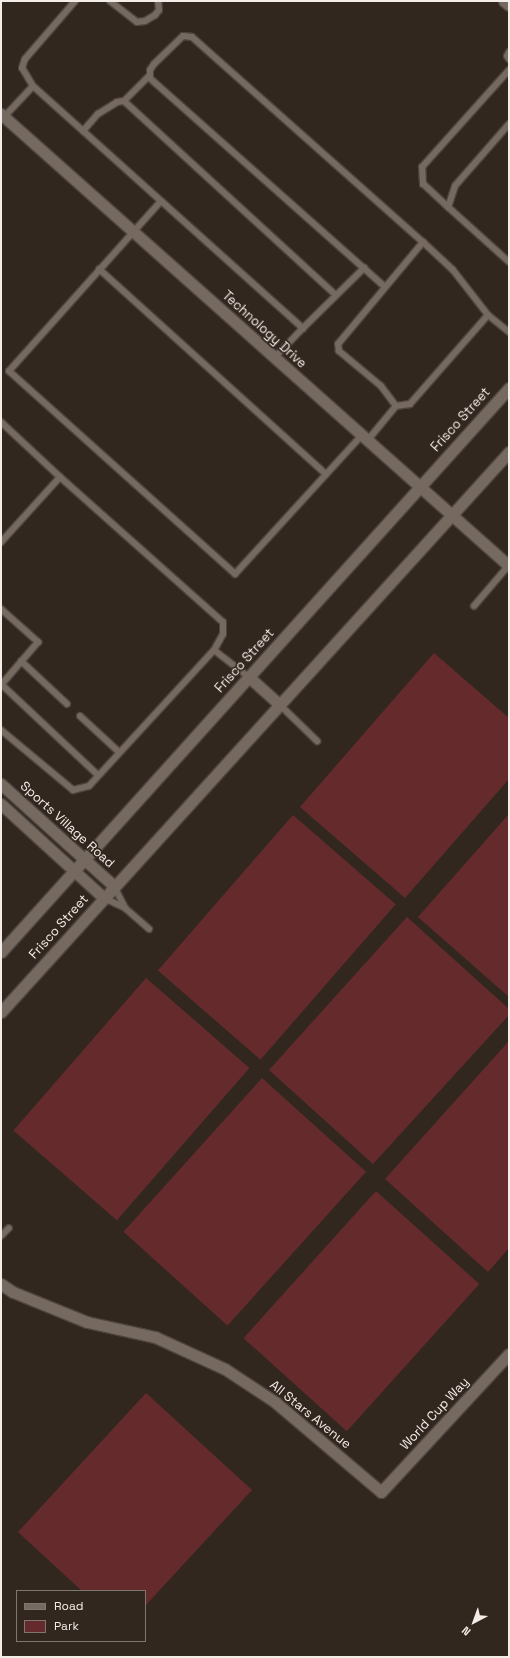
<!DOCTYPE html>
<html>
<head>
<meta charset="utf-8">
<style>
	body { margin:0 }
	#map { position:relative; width:510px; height:1658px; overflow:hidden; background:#32271f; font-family:"Space Grotesk",sans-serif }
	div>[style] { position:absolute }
	.green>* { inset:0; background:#652b2c; transform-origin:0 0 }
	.roads { filter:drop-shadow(1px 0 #4d453e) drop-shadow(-1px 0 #4d453e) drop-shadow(0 1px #4d453e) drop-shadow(0 -1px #4d453e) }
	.service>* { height:6px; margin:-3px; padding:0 3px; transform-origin:3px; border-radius:3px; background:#756960 }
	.minor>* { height:11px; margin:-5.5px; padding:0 5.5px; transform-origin:5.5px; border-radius:5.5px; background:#756960 }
	.tertiary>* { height:11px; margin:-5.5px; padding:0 5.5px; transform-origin:5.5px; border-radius:5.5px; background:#756960 }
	span { translate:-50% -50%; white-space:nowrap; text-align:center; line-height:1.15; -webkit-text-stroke:3.5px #32271f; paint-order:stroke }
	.street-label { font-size:13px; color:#f3ece7 }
	.frame { position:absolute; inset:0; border:2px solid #f3ece7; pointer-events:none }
	.legend { position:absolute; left:16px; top:1590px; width:130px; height:52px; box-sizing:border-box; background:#32271f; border:1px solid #7f766f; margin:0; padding:5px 7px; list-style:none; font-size:12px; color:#f3ece7 }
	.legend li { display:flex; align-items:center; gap:8px; height:20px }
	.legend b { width:20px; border:1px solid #7f766f }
	.north { position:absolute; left:454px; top:1602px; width:40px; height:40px; -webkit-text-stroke:3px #32271f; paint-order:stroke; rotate:221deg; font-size:11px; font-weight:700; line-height:16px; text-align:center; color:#f3ece7 }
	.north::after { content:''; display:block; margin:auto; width:14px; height:18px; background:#f3ece7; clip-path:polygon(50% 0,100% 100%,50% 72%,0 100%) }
</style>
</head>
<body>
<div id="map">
	<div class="green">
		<div style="clip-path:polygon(434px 653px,509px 718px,509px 779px,405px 898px,300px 807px)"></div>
		<div style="clip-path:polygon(509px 814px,509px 997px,418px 917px)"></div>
		<div style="left:293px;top:815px;width:136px;height:206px;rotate:41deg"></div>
		<div style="clip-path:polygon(407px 917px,509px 1009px,509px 1015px,373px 1164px,269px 1070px)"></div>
		<div style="left:146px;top:978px;width:137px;height:202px;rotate:41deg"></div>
		<div style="clip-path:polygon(509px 1041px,509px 1248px,488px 1272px,385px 1179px)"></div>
		<div style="left:262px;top:1078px;width:140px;height:207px;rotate:42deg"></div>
		<div style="left:376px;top:1191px;width:139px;height:198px;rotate:42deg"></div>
		<div style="clip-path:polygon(146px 1393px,252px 1490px,145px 1606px,145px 1591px,82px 1591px,18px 1532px)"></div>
	</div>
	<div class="roads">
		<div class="service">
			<div style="left:110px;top:1px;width:34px;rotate:38deg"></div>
			<div style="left:137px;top:22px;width:8px;rotate:-7deg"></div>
			<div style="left:145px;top:21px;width:12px;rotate:-31deg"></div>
			<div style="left:155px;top:15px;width:6px;rotate:-51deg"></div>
			<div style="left:159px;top:10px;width:9px;rotate:-96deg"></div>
			<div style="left:509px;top:52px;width:4px;rotate:117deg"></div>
			<div style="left:507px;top:56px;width:4px;rotate:56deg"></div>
			<div style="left:33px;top:86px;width:21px;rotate:-121deg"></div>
			<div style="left:22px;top:68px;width:9px;rotate:-72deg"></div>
			<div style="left:25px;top:59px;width:77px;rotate:-49.2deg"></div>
			<div style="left:124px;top:101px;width:35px;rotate:-45deg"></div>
			<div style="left:4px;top:117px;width:42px;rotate:-46.9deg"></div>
			<div style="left:33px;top:86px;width:363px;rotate:41.9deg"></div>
			<div style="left:303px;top:328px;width:42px;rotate:134deg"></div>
			<div style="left:509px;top:124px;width:82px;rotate:131.1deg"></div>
			<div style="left:455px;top:186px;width:22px;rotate:108deg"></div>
			<div style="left:448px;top:207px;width:82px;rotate:42deg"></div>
			<div style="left:83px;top:131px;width:23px;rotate:-49deg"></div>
			<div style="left:98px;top:114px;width:22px;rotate:-32deg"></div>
			<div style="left:117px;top:102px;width:7px;rotate:-8deg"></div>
			<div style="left:124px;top:101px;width:287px;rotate:42.5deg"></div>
			<div style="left:161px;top:201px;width:228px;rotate:131.8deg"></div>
			<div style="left:9px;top:371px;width:304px;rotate:41.9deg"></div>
			<div style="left:235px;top:574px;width:187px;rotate:-47.6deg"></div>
			<div style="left:448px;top:207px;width:34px;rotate:-137deg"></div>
			<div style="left:423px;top:184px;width:17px;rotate:-93deg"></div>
			<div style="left:422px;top:167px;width:130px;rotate:-48.1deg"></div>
			<div style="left:99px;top:269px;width:306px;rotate:42.1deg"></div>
			<div style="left:385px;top:287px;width:314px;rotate:-138.4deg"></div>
			<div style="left:150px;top:78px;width:8px;rotate:-90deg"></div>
			<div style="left:150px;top:70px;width:7px;rotate:-56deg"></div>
			<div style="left:154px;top:64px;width:40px;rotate:-44deg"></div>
			<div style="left:183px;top:36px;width:9px;rotate:6deg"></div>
			<div style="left:192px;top:37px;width:309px;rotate:41.6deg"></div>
			<div style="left:303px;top:328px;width:86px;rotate:-44.5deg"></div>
			<div style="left:396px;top:406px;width:25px;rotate:-127deg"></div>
			<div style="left:381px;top:386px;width:55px;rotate:-140.2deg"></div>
			<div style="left:339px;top:351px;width:7px;rotate:-98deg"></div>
			<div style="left:338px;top:344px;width:133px;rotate:-50.2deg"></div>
			<div style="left:423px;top:242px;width:41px;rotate:43deg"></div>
			<div style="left:453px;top:270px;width:57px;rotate:52.1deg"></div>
			<div style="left:1px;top:422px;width:81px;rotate:43deg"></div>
			<div style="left:60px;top:477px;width:88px;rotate:132.2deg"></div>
			<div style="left:367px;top:441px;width:45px;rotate:-50.4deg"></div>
			<div style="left:396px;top:406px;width:14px;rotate:-8deg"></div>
			<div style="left:410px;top:404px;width:118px;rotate:-48.8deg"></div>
			<div style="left:488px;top:315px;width:27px;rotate:39deg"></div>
			<div style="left:60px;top:477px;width:218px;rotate:41.7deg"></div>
			<div style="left:223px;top:622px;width:12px;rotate:90deg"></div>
			<div style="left:223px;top:634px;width:18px;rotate:119deg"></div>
			<div style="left:214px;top:650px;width:46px;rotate:37.9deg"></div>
			<div style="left:474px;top:606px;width:52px;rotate:-49.6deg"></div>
			<div style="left:1px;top:609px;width:50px;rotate:41.7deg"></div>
			<div style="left:38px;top:642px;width:57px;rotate:130.7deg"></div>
			<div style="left:21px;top:661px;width:63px;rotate:43.1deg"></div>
			<div style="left:1px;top:684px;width:133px;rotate:43.2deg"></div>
			<div style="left:280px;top:705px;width:52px;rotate:44.2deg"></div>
			<div style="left:80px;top:716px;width:53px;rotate:42.7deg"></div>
			<div style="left:1px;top:730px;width:94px;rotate:39.8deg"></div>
			<div style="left:73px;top:790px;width:16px;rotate:-14deg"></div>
			<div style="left:89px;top:786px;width:185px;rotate:-47.4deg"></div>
			<div style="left:114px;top:886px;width:25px;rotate:63deg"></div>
			<div style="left:104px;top:898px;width:23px;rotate:25deg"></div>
			<div style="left:125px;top:908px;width:32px;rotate:41deg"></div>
			<div style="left:1px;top:1236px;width:11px;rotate:-45deg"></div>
		</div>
		<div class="minor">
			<div style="left:504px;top:1px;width:6px;rotate:39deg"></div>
			<div style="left:1px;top:114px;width:680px;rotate:41.66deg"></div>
			<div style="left:1px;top:784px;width:152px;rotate:42.1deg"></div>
			<div style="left:1px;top:804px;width:139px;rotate:42.4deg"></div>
			<div style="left:1px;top:1284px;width:14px;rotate:34deg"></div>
			<div style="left:13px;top:1292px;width:80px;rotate:22.1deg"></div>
			<div style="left:87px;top:1322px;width:70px;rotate:12.4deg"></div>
			<div style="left:155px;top:1337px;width:77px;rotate:24.6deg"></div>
			<div style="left:225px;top:1369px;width:60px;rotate:33.4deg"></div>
			<div style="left:275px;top:1402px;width:139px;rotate:40.3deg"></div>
			<div style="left:381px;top:1492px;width:188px;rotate:-47.2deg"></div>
		</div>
		<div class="tertiary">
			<div style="left:250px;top:678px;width:40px;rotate:42deg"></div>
			<div style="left:1px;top:952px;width:759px;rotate:-47.99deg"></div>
			<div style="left:1px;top:1012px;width:756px;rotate:-47.79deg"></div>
		</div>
	</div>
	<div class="street-label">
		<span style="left:264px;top:330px;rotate:42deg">Technology Drive</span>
		<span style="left:461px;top:420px;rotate:-48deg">Frisco Street</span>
		<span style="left:245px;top:661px;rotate:-48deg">Frisco Street</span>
		<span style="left:67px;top:825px;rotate:42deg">Sports Village Road</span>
		<span style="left:59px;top:927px;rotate:-48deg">Frisco Street</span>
		<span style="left:435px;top:1414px;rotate:-47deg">World Cup Way</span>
		<span style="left:310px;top:1415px;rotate:39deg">All Stars Avenue</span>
	</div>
	<div class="frame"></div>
	<ul class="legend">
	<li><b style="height:5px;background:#756960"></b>Road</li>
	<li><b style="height:11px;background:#652b2c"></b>Park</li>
	</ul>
	<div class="north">N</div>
</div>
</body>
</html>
